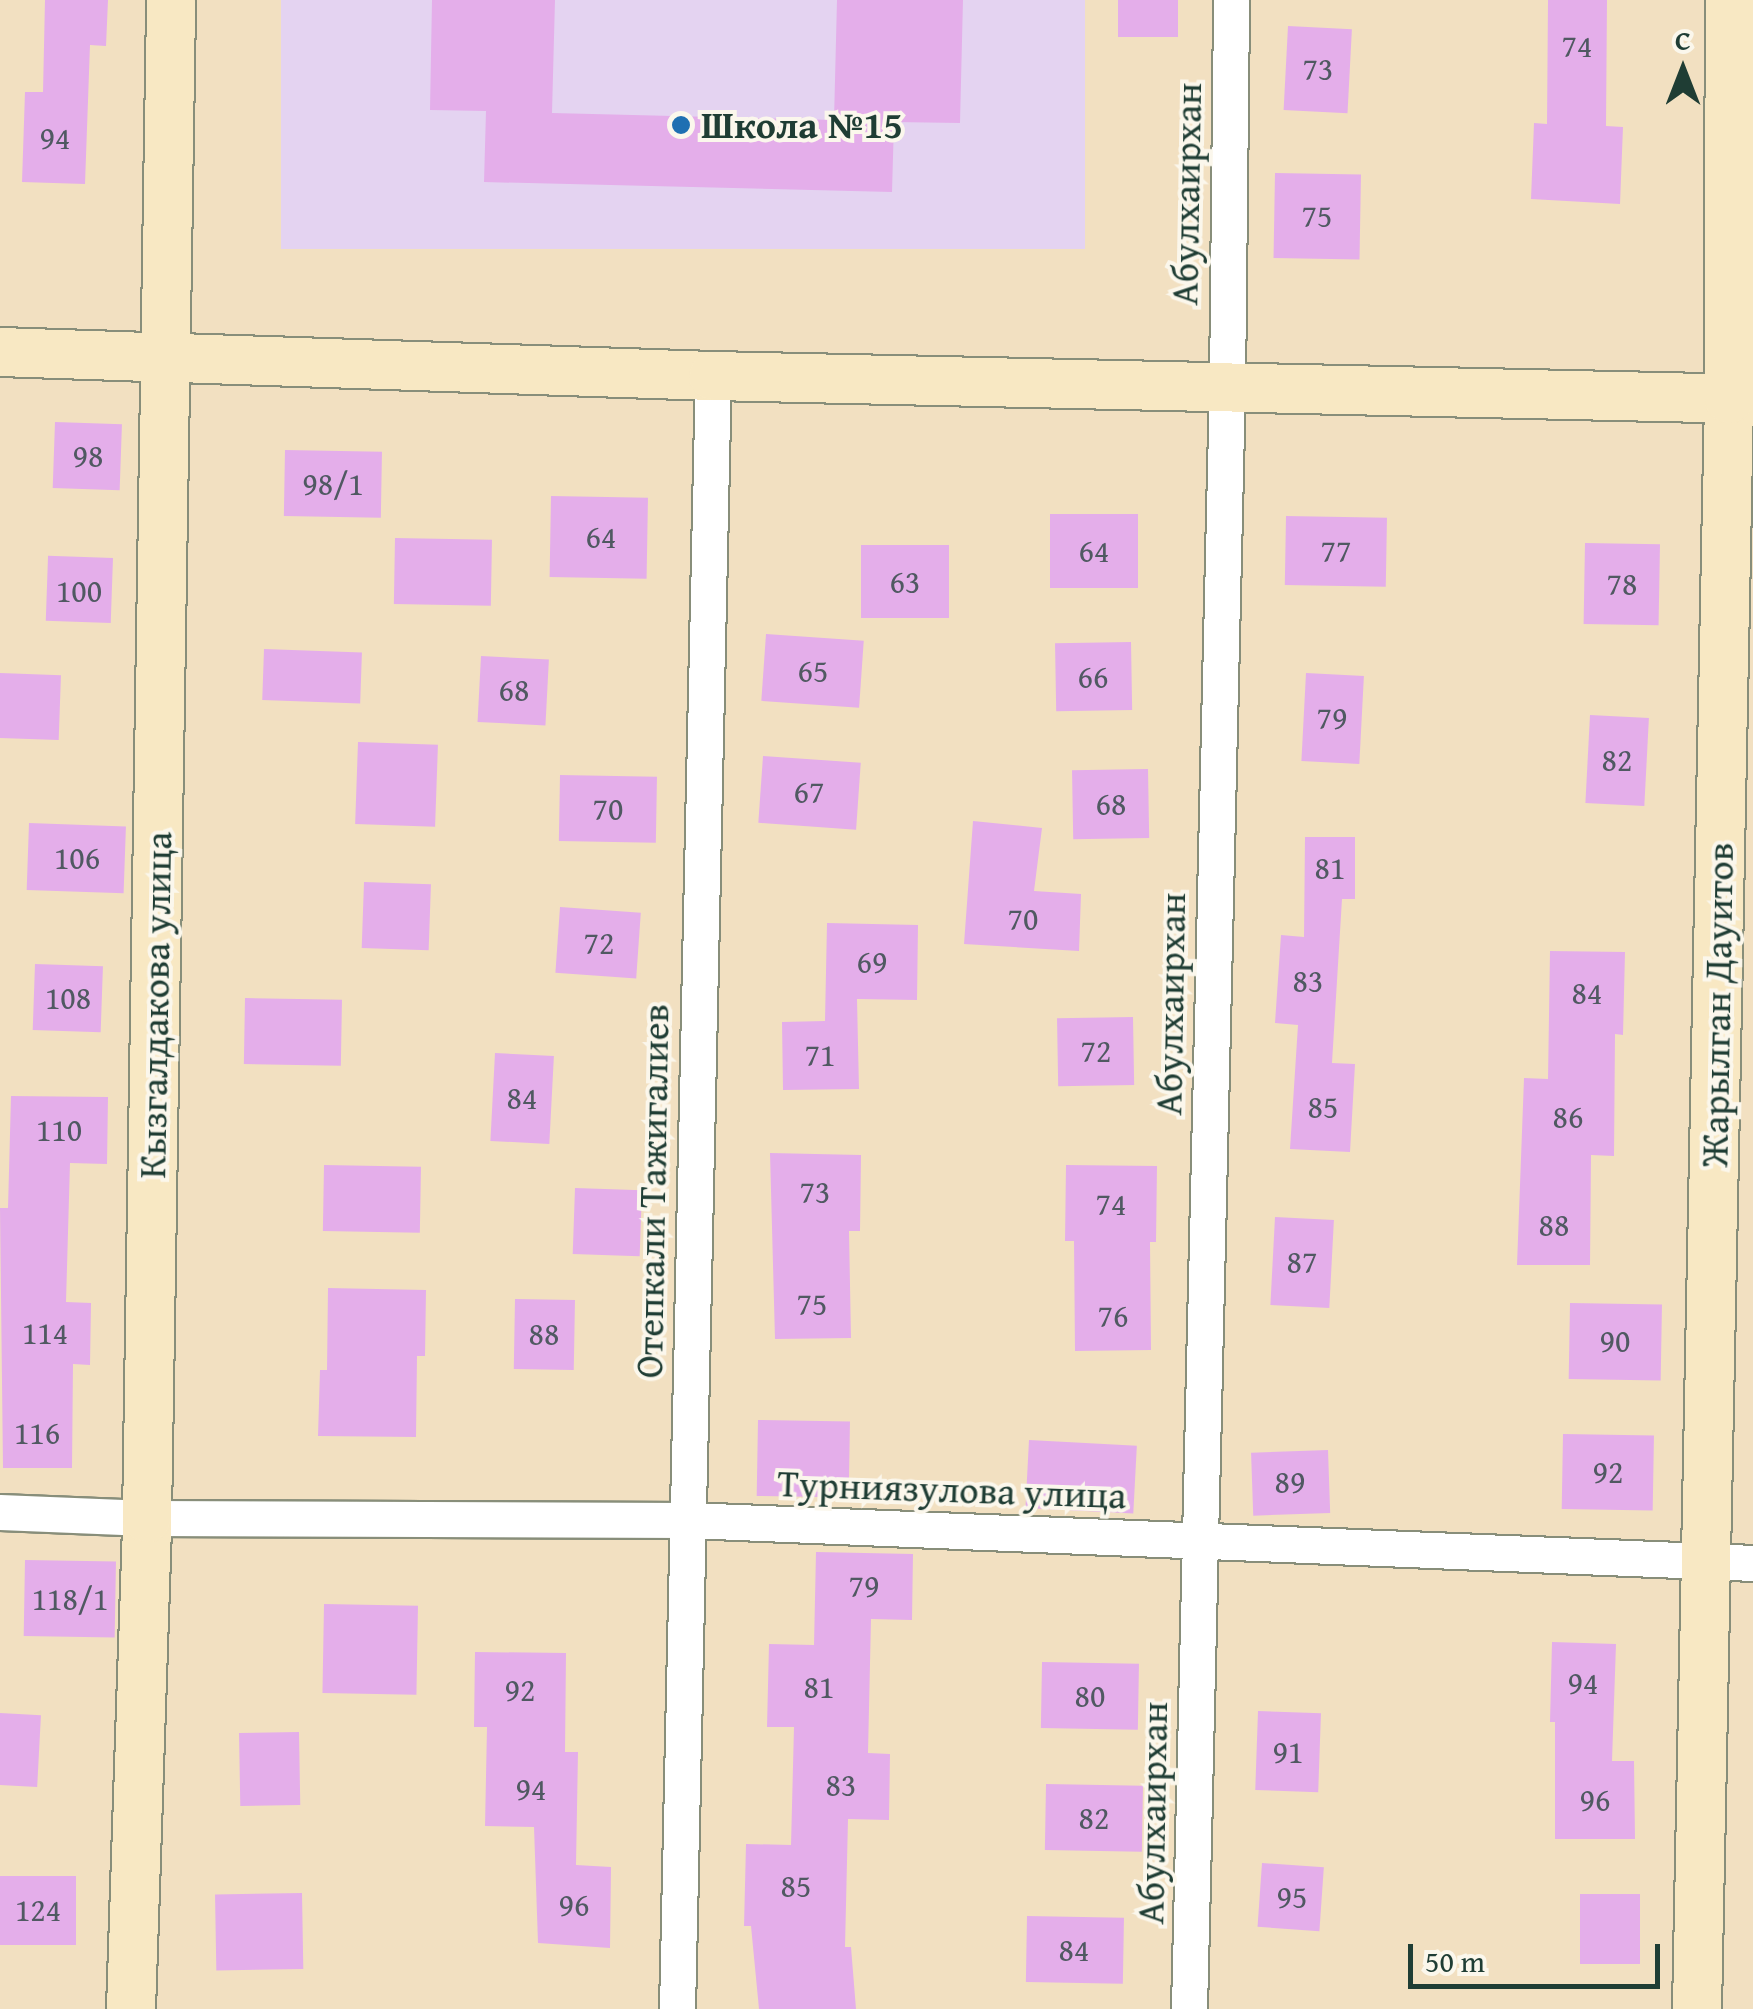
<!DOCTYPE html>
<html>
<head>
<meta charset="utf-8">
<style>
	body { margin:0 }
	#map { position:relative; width:1753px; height:2009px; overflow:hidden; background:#f2e0c1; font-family:"Gentium Book Plus",serif }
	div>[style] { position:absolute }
	.built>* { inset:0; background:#e4d3f1; transform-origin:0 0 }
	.building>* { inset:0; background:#e4aeea; transform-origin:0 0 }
	.roads { filter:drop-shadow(2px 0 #888e7a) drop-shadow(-2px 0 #888e7a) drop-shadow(0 2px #888e7a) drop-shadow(0 -2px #888e7a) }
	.street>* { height:35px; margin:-17.5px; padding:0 17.5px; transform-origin:17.5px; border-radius:17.5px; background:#fff }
	.secondary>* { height:48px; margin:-24px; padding:0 24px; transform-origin:24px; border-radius:24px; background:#f8e8c3 }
	.dots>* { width:28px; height:28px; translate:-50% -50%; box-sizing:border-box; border:5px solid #fbf7ec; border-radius:50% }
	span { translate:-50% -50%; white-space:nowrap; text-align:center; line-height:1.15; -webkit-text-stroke:8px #fbf7ec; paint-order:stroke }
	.number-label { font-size:32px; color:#505962 }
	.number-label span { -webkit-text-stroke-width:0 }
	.poi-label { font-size:38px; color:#1f3d34; font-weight:700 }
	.left { translate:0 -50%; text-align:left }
	.street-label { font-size:38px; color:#1f3d34 }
	.north { position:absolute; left:1633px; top:20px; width:100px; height:100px; -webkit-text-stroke:8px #fbf7ec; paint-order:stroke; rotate:0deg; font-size:28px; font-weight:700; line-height:40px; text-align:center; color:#1f3d34 }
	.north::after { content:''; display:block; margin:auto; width:35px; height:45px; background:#1f3d34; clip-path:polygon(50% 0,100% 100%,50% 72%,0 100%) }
	.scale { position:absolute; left:1408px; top:1944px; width:252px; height:45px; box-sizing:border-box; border:5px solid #1f3d34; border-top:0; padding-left:12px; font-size:30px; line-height:35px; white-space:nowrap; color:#1f3d34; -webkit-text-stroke:8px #fbf7ec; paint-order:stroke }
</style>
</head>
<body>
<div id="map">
	<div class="built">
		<div style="left:281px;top:0;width:804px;height:249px"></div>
	</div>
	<div class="building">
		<div style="clip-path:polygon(45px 0,108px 0,106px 46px,90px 45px,85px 184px,22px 182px,25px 92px,43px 92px)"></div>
		<div style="clip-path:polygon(432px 0,555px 0,552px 113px,834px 120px,837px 0,963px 0,960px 123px,894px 122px,892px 192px,484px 182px,486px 111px,430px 110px)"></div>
		<div style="left:1118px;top:0;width:60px;height:37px"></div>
		<div style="clip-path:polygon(1548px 0,1607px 0,1606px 126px,1623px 127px,1620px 204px,1531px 199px,1534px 123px,1547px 124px)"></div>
		<div style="left:1288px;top:26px;width:64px;height:84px;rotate:3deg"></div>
		<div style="left:1275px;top:173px;width:86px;height:85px;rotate:1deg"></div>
		<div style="left:55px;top:422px;width:67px;height:66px;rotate:2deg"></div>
		<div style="left:285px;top:450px;width:97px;height:66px;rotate:1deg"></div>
		<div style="left:551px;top:496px;width:97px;height:81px;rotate:1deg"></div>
		<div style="left:1050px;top:514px;width:88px;height:74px"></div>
		<div style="left:1286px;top:516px;width:101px;height:69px;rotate:1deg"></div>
		<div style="left:395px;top:538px;width:97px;height:66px;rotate:1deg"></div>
		<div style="left:1585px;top:543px;width:75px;height:81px;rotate:1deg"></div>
		<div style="left:861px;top:545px;width:88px;height:73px"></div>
		<div style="left:113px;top:558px;width:65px;height:65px;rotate:92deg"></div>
		<div style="left:766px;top:634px;width:98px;height:67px;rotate:4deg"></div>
		<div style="left:1131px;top:642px;width:68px;height:76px;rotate:89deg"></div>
		<div style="left:264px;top:649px;width:98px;height:51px;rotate:2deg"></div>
		<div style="left:481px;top:656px;width:68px;height:66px;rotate:3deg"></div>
		<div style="left:0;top:673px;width:61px;height:65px;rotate:2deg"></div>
		<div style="left:1306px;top:673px;width:58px;height:88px;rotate:3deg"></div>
		<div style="left:1590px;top:715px;width:59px;height:88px;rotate:3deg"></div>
		<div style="left:358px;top:742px;width:80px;height:82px;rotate:2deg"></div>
		<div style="left:763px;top:756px;width:98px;height:67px;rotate:4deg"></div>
		<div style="left:1148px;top:769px;width:69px;height:76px;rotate:89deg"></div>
		<div style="left:560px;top:775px;width:97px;height:66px;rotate:1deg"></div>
		<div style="clip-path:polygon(973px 821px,1042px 828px,1034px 891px,1081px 894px,1079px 951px,964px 944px)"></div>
		<div style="left:29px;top:823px;width:97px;height:67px;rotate:2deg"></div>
		<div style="clip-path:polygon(1305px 837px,1355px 837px,1355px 899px,1342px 899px,1332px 1063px,1355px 1064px,1350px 1152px,1290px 1149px,1298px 1025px,1275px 1023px,1281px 935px,1304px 937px)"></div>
		<div style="left:364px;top:882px;width:67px;height:66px;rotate:2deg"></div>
		<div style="left:560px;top:907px;width:81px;height:66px;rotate:4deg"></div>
		<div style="clip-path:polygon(827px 923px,918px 925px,917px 1000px,857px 999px,859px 1089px,783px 1090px,782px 1022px,825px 1021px)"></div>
		<div style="clip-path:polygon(1550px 951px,1625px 952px,1623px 1035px,1615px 1034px,1614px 1156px,1591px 1155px,1590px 1265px,1517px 1265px,1524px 1078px,1548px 1079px)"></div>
		<div style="left:35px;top:964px;width:68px;height:66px;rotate:2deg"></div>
		<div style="left:245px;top:998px;width:97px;height:66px;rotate:1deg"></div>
		<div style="left:1133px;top:1017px;width:68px;height:76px;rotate:89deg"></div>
		<div style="left:495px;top:1053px;width:59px;height:88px;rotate:3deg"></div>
		<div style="clip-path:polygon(11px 1096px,108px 1097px,107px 1164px,70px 1163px,66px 1302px,91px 1303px,90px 1365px,73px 1364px,72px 1468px,3px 1468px,0 1208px,8px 1208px)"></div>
		<div style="clip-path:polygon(770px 1153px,861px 1155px,860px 1231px,849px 1231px,851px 1338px,775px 1339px)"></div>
		<div style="left:324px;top:1165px;width:97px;height:66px;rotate:1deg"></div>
		<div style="clip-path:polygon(1066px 1165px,1157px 1166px,1156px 1242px,1150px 1242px,1151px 1350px,1075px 1351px,1074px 1241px,1065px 1241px)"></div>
		<div style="left:575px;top:1188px;width:67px;height:66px;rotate:2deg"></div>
		<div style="left:1275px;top:1217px;width:59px;height:88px;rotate:3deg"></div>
		<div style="clip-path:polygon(328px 1288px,426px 1290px,425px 1356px,417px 1356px,416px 1437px,318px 1436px,320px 1370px,327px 1370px)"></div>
		<div style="left:515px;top:1299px;width:60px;height:70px;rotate:1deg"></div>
		<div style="left:1570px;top:1303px;width:92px;height:76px;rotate:1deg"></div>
		<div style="left:758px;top:1420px;width:92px;height:76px;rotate:1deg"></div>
		<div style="left:1563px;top:1434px;width:91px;height:75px;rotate:1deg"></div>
		<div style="left:1029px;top:1440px;width:108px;height:68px;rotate:3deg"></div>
		<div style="left:1328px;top:1450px;width:63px;height:77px;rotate:88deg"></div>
		<div style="clip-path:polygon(816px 1552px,913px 1554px,912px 1620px,871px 1619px,868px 1753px,890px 1754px,889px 1820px,848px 1819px,845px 1947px,851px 1947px,856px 2009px,759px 2009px,751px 1926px,744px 1926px,746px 1844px,791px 1845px,794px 1727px,767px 1727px,769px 1644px,814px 1645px)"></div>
		<div style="left:25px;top:1560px;width:91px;height:76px;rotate:1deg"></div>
		<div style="left:324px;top:1604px;width:94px;height:89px;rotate:1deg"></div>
		<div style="clip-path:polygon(1552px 1642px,1616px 1644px,1612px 1761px,1634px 1761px,1635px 1839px,1555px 1839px,1555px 1722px,1550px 1722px)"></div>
		<div style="clip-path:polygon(475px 1652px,566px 1653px,565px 1752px,578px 1752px,576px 1865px,611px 1867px,610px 1948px,538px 1943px,534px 1827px,485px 1826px,487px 1727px,474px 1727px)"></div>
		<div style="left:1042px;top:1662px;width:97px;height:66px;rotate:1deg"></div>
		<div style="left:1258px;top:1711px;width:63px;height:79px;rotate:2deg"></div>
		<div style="left:0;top:1713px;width:41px;height:72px;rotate:3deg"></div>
		<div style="left:299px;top:1732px;width:73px;height:60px;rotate:89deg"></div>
		<div style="left:1046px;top:1784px;width:97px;height:66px;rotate:1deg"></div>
		<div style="left:1262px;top:1863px;width:62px;height:64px;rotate:4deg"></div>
		<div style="left:0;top:1876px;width:76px;height:69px"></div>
		<div style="left:302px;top:1893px;width:76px;height:87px;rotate:89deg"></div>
		<div style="left:1580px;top:1894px;width:60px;height:70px"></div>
		<div style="left:1027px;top:1916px;width:97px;height:66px;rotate:1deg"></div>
	</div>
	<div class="roads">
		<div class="street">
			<div style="left:0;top:1512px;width:147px;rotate:2.3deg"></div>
			<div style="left:147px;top:1518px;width:541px;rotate:0.21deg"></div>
			<div style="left:688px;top:1520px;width:1066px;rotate:2.31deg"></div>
			<div style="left:677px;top:2009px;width:1633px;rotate:-88.74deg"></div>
			<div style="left:1189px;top:2009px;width:1622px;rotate:-88.66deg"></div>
			<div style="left:1227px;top:387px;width:387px;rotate:-89.4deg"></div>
		</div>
		<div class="secondary">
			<div style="left:0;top:352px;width:713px;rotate:1.93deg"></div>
			<div style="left:713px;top:376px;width:1040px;rotate:1.27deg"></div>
			<div style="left:131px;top:2009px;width:491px;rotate:-88.1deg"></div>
			<div style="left:147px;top:1518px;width:1518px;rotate:-89.09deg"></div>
			<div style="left:1697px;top:2009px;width:1610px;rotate:-88.86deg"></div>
			<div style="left:1729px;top:399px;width:399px;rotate:-89.9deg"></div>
		</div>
	</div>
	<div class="dots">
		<div style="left:681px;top:125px;background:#1f6fb2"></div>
	</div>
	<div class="number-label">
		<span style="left:1577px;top:46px">74</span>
		<span style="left:1318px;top:69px">73</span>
		<span style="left:55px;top:138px">94</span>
		<span style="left:1317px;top:216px">75</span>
		<span style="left:88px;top:456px">98</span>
		<span style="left:333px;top:484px">98/1</span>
		<span style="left:601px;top:537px">64</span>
		<span style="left:1094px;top:551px">64</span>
		<span style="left:1336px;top:551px">77</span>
		<span style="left:905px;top:582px">63</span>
		<span style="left:1622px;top:584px">78</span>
		<span style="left:79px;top:591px">100</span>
		<span style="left:813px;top:671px">65</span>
		<span style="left:1093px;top:677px">66</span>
		<span style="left:514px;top:690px">68</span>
		<span style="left:1332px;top:718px">79</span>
		<span style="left:1617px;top:760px">82</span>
		<span style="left:809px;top:792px">67</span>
		<span style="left:1111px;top:804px">68</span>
		<span style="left:608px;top:809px">70</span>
		<span style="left:77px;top:858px">106</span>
		<span style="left:1330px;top:868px">81</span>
		<span style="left:1023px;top:919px">70</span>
		<span style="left:599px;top:943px">72</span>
		<span style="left:872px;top:962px">69</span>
		<span style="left:1308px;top:981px">83</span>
		<span style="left:1587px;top:993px">84</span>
		<span style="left:68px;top:998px">108</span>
		<span style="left:1096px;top:1051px">72</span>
		<span style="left:820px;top:1055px">71</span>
		<span style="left:522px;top:1098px">84</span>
		<span style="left:1323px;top:1107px">85</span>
		<span style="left:1568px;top:1117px">86</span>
		<span style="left:59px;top:1130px">110</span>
		<span style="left:815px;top:1192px">73</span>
		<span style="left:1111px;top:1204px">74</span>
		<span style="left:1554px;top:1225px">88</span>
		<span style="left:1302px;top:1262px">87</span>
		<span style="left:812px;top:1304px">75</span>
		<span style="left:1113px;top:1316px">76</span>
		<span style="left:45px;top:1333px">114</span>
		<span style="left:544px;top:1334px">88</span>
		<span style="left:1615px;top:1341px">90</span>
		<span style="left:37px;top:1433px">116</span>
		<span style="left:1608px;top:1472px">92</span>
		<span style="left:1290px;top:1482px">89</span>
		<span style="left:864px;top:1586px">79</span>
		<span style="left:70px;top:1599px">118/1</span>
		<span style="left:1583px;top:1683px">94</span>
		<span style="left:819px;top:1687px">81</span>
		<span style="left:520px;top:1690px">92</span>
		<span style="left:1090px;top:1696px">80</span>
		<span style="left:1288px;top:1752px">91</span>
		<span style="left:841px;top:1785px">83</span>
		<span style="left:531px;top:1789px">94</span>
		<span style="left:1595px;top:1800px">96</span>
		<span style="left:1094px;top:1818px">82</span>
		<span style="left:796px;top:1886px">85</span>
		<span style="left:1292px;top:1897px">95</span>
		<span style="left:574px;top:1905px">96</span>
		<span style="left:38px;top:1910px">124</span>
		<span style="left:1074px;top:1950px">84</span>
	</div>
	<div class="poi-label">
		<span class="left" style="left:701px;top:125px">Школа №15</span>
	</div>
	<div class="street-label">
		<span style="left:1186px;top:194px;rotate:-89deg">Абулхаирхан</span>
		<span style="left:1170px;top:1004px;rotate:-89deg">Абулхаирхан</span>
		<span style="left:155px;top:1005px;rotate:-89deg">Кызгалдакова улица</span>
		<span style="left:1717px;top:1005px;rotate:-89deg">Жарылган Дауитов</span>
		<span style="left:652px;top:1191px;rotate:-89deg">Отепкали Тажигалиев</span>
		<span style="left:952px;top:1489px;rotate:2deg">Турниязулова улица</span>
		<span style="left:1152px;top:1813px;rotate:-89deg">Абулхаирхан</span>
	</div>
	<div class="north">С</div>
	<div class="scale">50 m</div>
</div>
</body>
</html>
